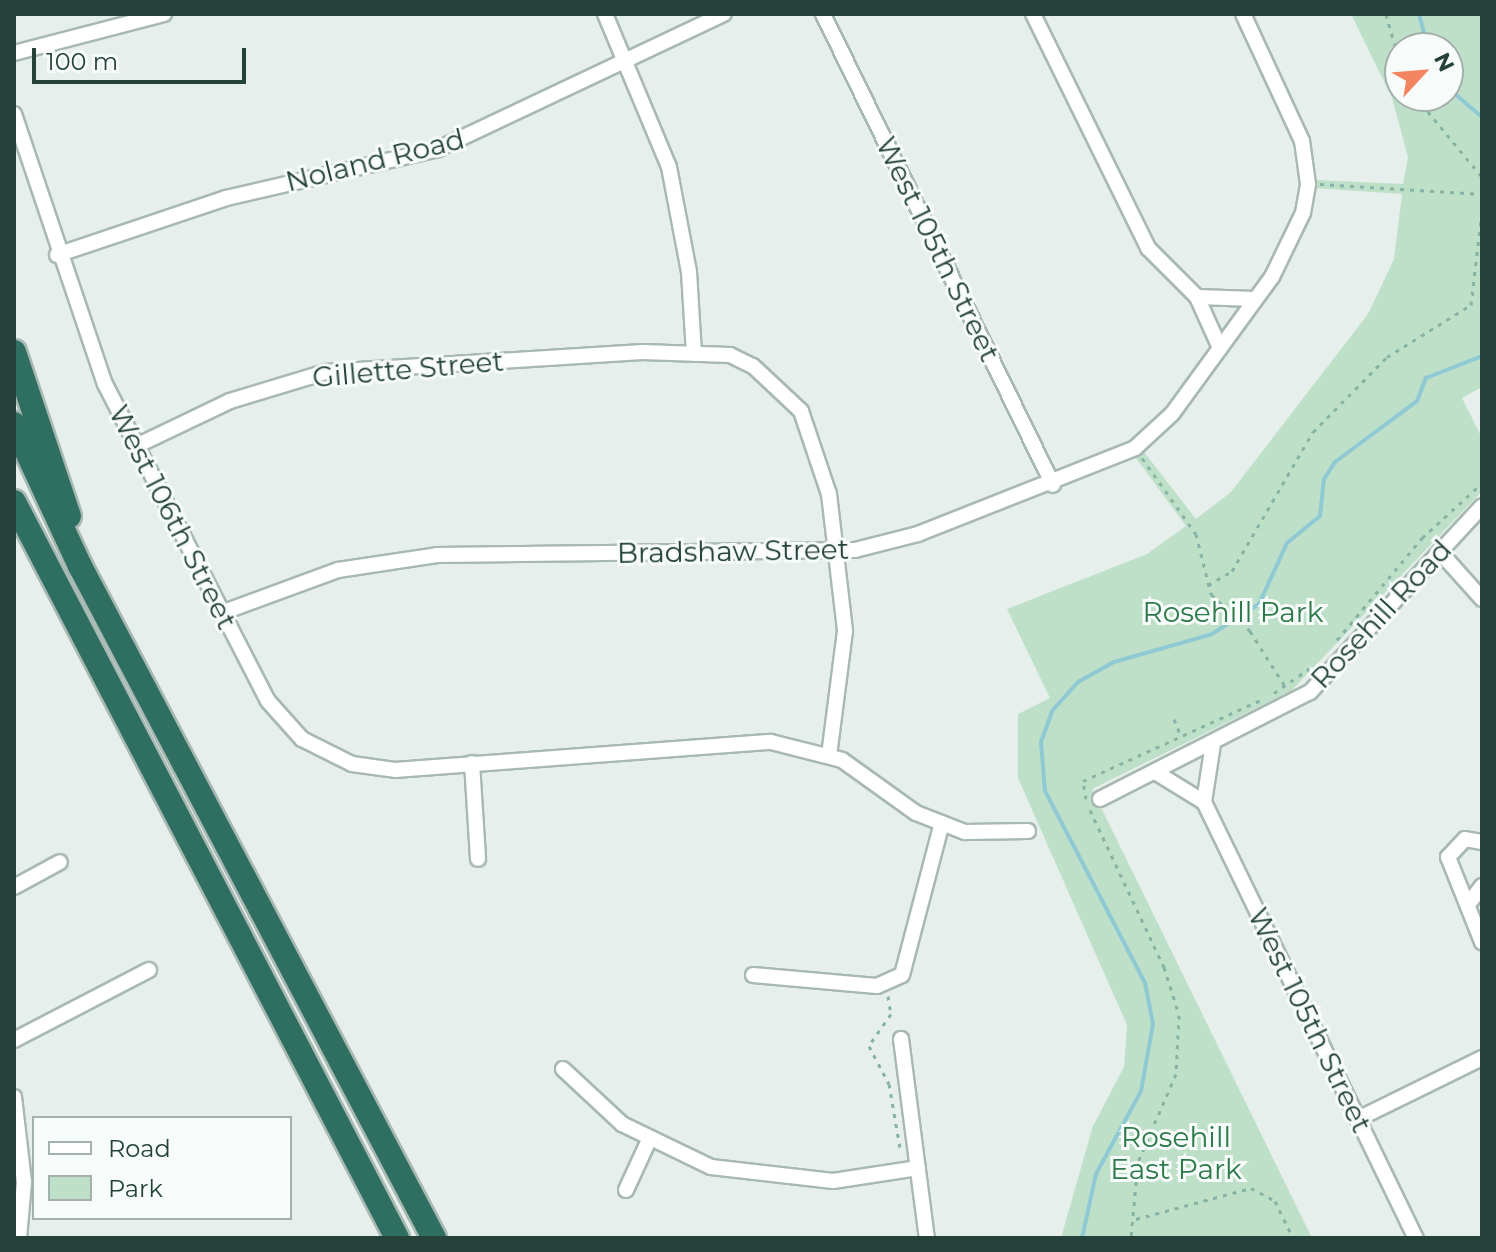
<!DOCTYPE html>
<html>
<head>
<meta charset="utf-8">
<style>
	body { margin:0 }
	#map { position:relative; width:1496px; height:1252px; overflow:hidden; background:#e6efeb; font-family:Montserrat,sans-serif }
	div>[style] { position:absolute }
	.green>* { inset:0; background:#bfe0c8 }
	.stream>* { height:4px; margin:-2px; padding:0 2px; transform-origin:2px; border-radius:2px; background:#8ec9d4 }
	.path>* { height:3px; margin-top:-1.5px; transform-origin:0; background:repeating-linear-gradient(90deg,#86b3a5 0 4px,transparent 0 10px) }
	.roads { filter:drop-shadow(2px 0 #a8b8b2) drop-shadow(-2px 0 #a8b8b2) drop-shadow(0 2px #a8b8b2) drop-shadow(0 -2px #a8b8b2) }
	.minor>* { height:14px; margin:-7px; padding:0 7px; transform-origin:7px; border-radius:7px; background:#fff }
	.motorway>* { height:24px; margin:-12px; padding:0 12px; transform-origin:12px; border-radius:12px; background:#2f6f62 }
	span { translate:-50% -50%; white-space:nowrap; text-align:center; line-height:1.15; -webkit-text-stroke:6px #f7fbf9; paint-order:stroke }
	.street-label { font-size:28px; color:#24423a }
	.park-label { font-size:28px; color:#2d7a4b }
	.frame { position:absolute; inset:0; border:16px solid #24423a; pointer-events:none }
	.legend { position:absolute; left:32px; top:1116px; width:260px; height:104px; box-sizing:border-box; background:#f7fbf9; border:2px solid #a3b1ad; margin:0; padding:10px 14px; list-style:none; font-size:24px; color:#24423a }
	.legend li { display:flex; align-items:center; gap:16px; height:40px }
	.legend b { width:40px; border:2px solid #a3b1ad }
	.north { position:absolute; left:1384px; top:32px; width:80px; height:80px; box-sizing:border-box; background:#f7fbf9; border:2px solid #a3b1ad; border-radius:50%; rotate:64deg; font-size:22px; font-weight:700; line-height:32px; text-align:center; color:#24423a }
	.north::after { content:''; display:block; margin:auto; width:28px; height:36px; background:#f4845f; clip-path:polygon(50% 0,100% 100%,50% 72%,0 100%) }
	.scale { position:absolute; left:32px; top:48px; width:214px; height:36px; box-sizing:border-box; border:4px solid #24423a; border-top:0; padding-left:10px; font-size:24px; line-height:28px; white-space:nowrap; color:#24423a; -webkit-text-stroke:6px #f7fbf9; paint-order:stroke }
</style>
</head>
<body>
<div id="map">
	<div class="green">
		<div style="clip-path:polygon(evenodd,1351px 14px,1482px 14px,1482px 387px,1462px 398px,1482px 438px,1482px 491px,1291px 691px,1092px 789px,1312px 1238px,1061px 1238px,1093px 1126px,1124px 1067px,1127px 1025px,1018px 778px,1018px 714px,1050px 698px,1007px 609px,1147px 554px,1186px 526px,1136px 458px,1144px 452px,1196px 519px,1231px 492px,1368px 314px,1394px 259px,1402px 194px,1314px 188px,1315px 180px,1403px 184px,1408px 157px,1392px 98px,1351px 14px,1400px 48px,1448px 48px,1448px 96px,1400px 96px,1400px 48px)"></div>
	</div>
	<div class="stream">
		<div style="left:1419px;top:14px;width:35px;rotate:75deg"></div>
		<div style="left:1448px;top:88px;width:45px;rotate:40.5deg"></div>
		<div style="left:1082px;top:1238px;width:66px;rotate:-77.7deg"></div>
		<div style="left:1096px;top:1174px;width:94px;rotate:-61.5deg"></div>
		<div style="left:1141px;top:1091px;width:68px;rotate:-79.8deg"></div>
		<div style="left:1153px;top:1024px;width:42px;rotate:-101deg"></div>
		<div style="left:1145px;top:983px;width:216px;rotate:-117.5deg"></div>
		<div style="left:1045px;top:791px;width:49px;rotate:-94.7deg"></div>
		<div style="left:1041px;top:742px;width:33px;rotate:-70deg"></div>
		<div style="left:1052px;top:711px;width:39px;rotate:-48deg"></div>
		<div style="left:1078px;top:682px;width:41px;rotate:-29.1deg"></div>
		<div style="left:1114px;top:662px;width:102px;rotate:-15.9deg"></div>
		<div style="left:1212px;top:634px;width:56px;rotate:-32.6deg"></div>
		<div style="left:1259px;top:604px;width:67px;rotate:-65.3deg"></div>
		<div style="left:1287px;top:543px;width:43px;rotate:-39.3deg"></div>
		<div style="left:1320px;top:516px;width:37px;rotate:-84deg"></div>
		<div style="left:1324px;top:479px;width:20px;rotate:-57deg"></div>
		<div style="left:1335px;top:462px;width:102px;rotate:-36.6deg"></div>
		<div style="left:1417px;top:401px;width:25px;rotate:-69deg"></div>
		<div style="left:1426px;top:378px;width:60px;rotate:-21.4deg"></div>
	</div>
	<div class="path">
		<div style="left:1386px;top:14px;width:51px;rotate:74.1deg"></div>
		<div style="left:1415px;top:96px;width:105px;rotate:50.4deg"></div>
		<div style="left:1320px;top:184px;width:162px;rotate:3.5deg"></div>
		<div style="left:1142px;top:458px;width:93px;rotate:54.6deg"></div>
		<div style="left:1196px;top:534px;width:62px;rotate:76deg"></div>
		<div style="left:1211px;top:594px;width:54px;rotate:43.5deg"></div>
		<div style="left:1250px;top:631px;width:67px;rotate:57.7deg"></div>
		<div style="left:1208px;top:585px;width:28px;rotate:-30deg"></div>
		<div style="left:1232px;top:571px;width:161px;rotate:-59.8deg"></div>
		<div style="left:1313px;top:432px;width:105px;rotate:-45.4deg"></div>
		<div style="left:1387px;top:357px;width:99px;rotate:-31.8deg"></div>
		<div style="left:1471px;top:305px;width:94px;rotate:-83.3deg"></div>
		<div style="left:1337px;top:640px;width:133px;rotate:-50.2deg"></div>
		<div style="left:1422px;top:538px;width:81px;rotate:-42.5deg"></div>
		<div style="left:1274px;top:693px;width:47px;rotate:-34.7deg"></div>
		<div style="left:1174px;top:719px;width:18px;rotate:68deg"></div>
		<div style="left:1086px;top:799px;width:18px;rotate:-99deg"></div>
		<div style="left:1083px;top:781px;width:198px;rotate:-24.5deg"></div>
		<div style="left:1090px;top:810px;width:174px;rotate:64.8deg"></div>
		<div style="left:1164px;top:967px;width:50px;rotate:72.6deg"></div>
		<div style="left:1179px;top:1015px;width:59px;rotate:92.9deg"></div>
		<div style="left:1176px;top:1074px;width:96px;rotate:113.4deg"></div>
		<div style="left:1138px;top:1162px;width:76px;rotate:95.3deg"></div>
		<div style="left:888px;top:996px;width:18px;rotate:81deg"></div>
		<div style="left:891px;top:1014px;width:39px;rotate:125deg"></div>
		<div style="left:869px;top:1046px;width:43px;rotate:62.2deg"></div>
		<div style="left:889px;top:1084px;width:65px;rotate:80.2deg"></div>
		<div style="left:1136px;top:1219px;width:119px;rotate:-15.1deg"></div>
		<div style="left:1251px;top:1188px;width:27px;rotate:28deg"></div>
		<div style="left:1275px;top:1201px;width:41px;rotate:64.1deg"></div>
	</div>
	<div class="roads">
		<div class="minor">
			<div style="left:605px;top:14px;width:166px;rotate:67.3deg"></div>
			<div style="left:669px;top:167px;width:107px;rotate:79.2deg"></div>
			<div style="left:689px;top:272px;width:82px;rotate:86.5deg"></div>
			<div style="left:823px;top:14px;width:524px;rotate:63.97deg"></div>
			<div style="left:1033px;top:14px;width:261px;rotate:63.8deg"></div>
			<div style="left:1148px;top:248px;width:69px;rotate:45deg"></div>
			<div style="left:1197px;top:297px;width:56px;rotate:65.7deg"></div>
			<div style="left:14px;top:53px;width:155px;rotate:-14.6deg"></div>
			<div style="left:14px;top:114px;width:285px;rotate:71.4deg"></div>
			<div style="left:105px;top:384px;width:356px;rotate:62.8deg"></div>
			<div style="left:268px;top:701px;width:51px;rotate:48.2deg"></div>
			<div style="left:302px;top:739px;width:56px;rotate:26.6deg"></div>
			<div style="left:352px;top:764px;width:43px;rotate:7.9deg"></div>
			<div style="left:395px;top:770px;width:377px;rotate:-4.3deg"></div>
			<div style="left:771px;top:742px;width:73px;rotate:14.2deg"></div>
			<div style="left:842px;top:760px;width:91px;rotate:35.6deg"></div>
			<div style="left:916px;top:813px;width:53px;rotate:21.2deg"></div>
			<div style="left:965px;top:832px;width:63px;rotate:-0.9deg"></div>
			<div style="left:57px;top:255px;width:178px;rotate:-18.6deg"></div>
			<div style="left:226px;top:198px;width:218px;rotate:-13deg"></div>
			<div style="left:438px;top:149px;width:316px;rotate:-25.3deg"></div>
			<div style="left:1197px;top:297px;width:58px;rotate:2deg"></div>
			<div style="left:136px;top:446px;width:104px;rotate:-25.6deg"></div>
			<div style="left:230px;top:401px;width:100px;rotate:-16.8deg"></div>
			<div style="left:326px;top:372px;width:317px;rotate:-3.6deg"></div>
			<div style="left:642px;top:352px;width:88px;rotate:2deg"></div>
			<div style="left:730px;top:355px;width:25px;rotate:26deg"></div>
			<div style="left:753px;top:366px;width:66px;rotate:43.2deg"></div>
			<div style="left:801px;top:411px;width:88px;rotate:71.4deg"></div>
			<div style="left:829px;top:494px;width:138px;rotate:83.3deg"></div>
			<div style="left:845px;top:631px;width:126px;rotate:97.3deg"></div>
			<div style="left:1440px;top:552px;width:63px;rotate:48.2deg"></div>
			<div style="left:221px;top:613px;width:125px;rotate:-20.2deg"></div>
			<div style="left:338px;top:570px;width:100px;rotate:-8.6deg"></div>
			<div style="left:437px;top:555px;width:418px;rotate:-0.7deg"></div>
			<div style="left:855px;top:550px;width:65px;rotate:-14.3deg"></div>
			<div style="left:918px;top:534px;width:233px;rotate:-21.6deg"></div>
			<div style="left:1135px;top:448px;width:50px;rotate:-42.6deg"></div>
			<div style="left:1172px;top:414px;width:170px;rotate:-53.9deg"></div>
			<div style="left:1272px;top:277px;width:71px;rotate:-64.2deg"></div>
			<div style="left:1303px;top:213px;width:29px;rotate:-80deg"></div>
			<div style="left:1308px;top:184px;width:43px;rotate:-97.9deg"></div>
			<div style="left:1302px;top:141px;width:140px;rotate:-114.9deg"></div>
			<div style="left:472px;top:763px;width:96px;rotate:86.4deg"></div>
			<div style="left:1155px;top:772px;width:57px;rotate:31.5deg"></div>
			<div style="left:1204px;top:802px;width:485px;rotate:64.1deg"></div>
			<div style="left:1100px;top:799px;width:236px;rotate:-27deg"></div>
			<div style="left:1310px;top:692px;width:253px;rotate:-47.2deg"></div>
			<div style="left:1204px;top:802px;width:59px;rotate:-81.2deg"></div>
			<div style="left:1482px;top:842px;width:17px;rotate:-170deg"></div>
			<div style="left:1465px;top:839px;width:25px;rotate:133deg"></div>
			<div style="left:1448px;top:857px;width:92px;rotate:68.2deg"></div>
			<div style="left:14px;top:887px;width:52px;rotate:-28.5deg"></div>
			<div style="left:1470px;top:902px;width:20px;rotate:-53deg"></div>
			<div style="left:753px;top:975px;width:124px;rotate:5.1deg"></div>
			<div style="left:877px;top:986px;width:27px;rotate:-24deg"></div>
			<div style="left:902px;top:975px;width:157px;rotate:-75.3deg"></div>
			<div style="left:901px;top:1039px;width:201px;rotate:82.6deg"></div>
			<div style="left:14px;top:1040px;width:152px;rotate:-27.4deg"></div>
			<div style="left:563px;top:1069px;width:81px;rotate:43deg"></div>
			<div style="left:622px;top:1124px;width:99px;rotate:25.8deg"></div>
			<div style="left:711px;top:1167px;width:123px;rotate:6.5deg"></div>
			<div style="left:833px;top:1181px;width:86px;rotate:-8.7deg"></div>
			<div style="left:14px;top:1097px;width:86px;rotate:83.3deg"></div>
			<div style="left:24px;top:1182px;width:56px;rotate:95.1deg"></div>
			<div style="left:1358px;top:1119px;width:138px;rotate:-26.2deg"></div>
			<div style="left:626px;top:1190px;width:55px;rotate:-65.3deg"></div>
		</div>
		<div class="motorway">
			<div style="left:14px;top:352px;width:173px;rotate:71.5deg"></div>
			<div style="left:14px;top:424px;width:157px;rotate:65.1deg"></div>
			<div style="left:80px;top:566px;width:760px;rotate:62.22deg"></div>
			<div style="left:14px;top:502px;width:830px;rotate:62.51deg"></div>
		</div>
	</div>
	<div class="street-label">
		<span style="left:375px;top:160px;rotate:-14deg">Noland Road</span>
		<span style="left:938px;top:249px;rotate:64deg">West 105th Street</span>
		<span style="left:408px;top:369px;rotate:-5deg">Gillette Street</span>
		<span style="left:173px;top:517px;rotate:63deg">West 106th Street</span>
		<span style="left:733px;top:551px;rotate:-1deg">Bradshaw Street</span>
		<span style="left:1381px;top:614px;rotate:-47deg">Rosehill Road</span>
		<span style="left:1310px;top:1020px;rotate:64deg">West 105th Street</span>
	</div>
	<div class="park-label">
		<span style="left:1233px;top:612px">Rosehill Park</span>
		<span style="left:1176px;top:1153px">Rosehill<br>East Park</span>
	</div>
	<div class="frame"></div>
	<ul class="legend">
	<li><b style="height:10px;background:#fff"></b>Road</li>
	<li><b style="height:22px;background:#bfe0c8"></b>Park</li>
	</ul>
	<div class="north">N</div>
	<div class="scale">100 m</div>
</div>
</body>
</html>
